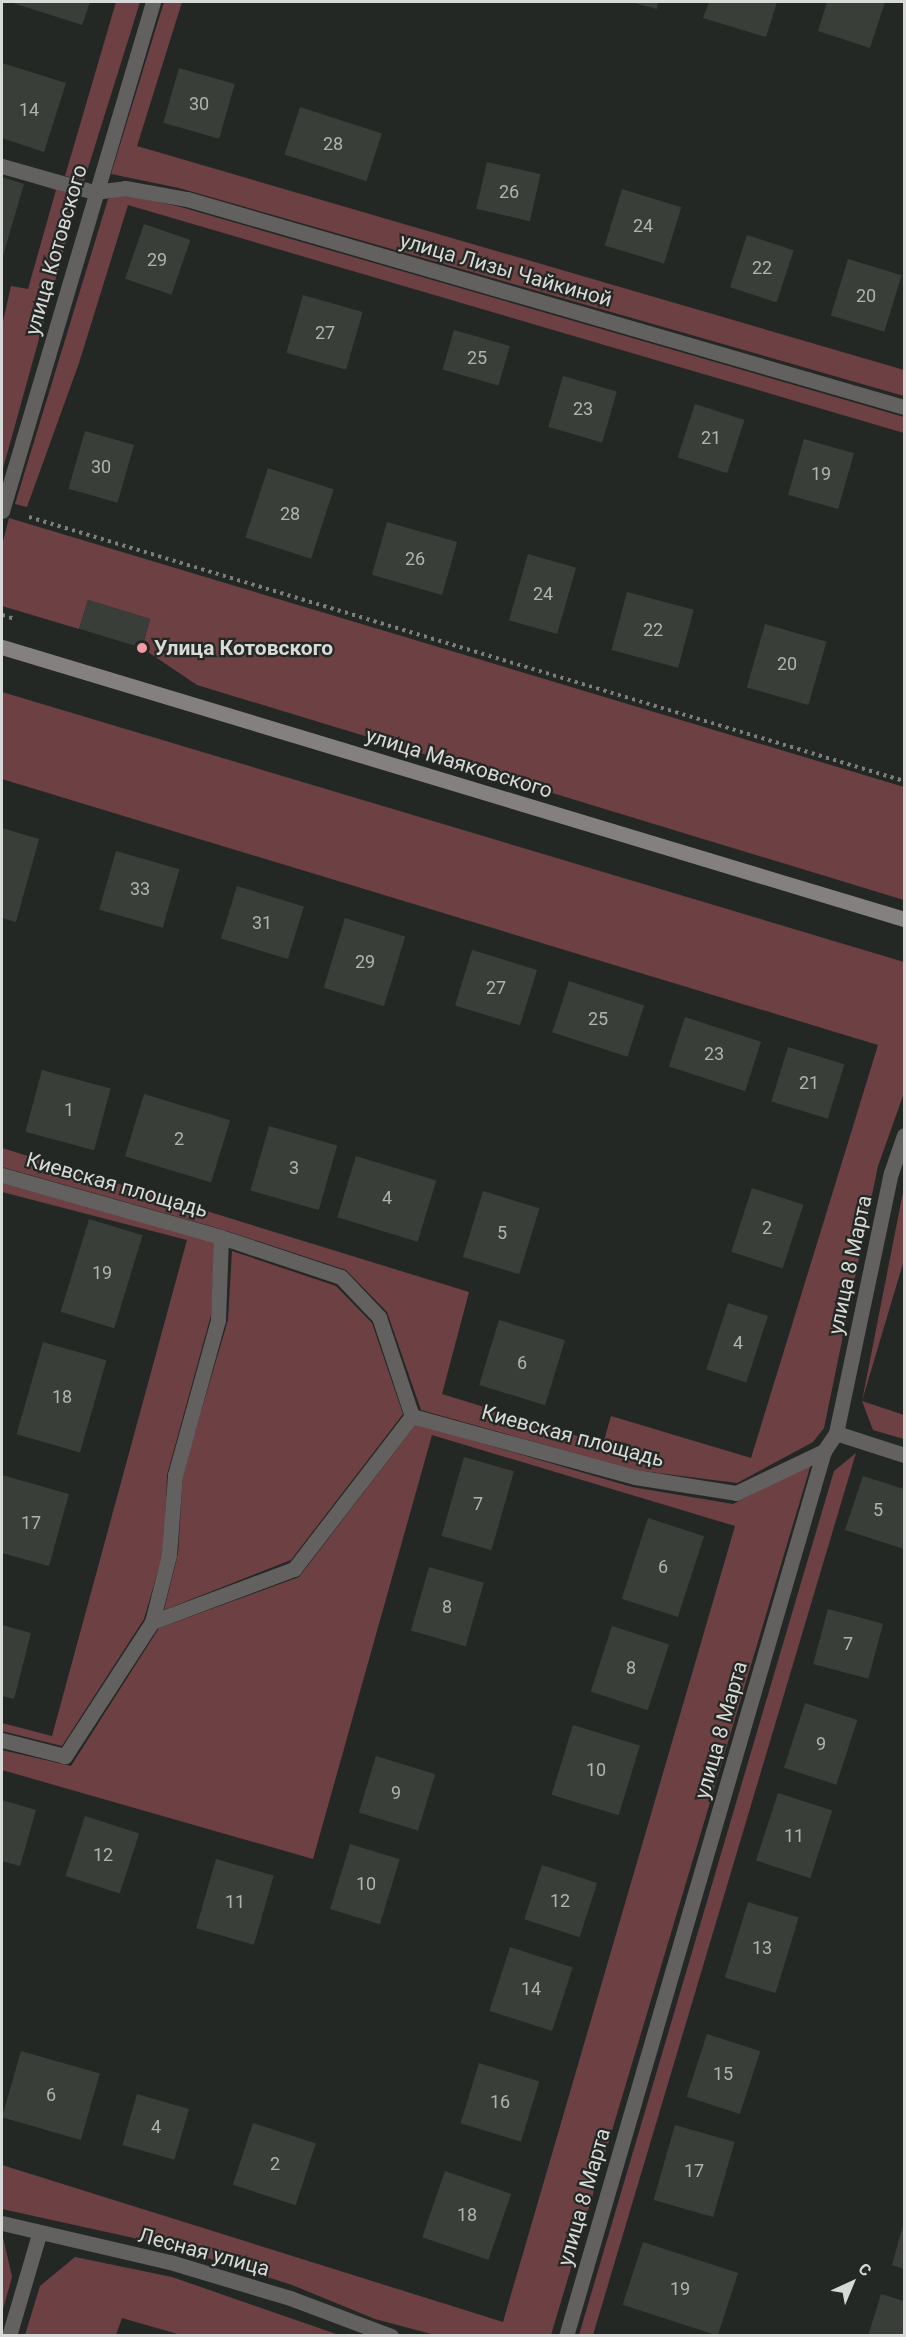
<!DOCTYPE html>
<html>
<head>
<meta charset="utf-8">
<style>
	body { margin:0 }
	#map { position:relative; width:906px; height:2337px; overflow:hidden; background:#242824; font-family:Roboto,sans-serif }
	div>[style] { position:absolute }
	.green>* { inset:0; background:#6d4043 }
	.building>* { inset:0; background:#3a3e39; transform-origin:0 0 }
	.path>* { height:4px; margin-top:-2px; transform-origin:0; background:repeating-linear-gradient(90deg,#7c7f7c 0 3px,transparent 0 7.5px) }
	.street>* { height:15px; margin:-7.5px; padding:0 7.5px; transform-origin:7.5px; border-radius:7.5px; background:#636060 }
	.secondary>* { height:15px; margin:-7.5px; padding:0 7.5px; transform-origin:7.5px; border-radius:7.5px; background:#858080 }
	.dots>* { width:16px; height:16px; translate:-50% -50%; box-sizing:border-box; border:3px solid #242824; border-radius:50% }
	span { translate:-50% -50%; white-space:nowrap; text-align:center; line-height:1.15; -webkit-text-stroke:4.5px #242824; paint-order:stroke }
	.number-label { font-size:18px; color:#b0b3b0 }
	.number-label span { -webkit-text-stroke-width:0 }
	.street-label { font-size:21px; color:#d7dad7 }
	.poi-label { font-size:21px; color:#d7dad7; font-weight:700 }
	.left { translate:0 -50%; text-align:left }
	.frame { position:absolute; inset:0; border:3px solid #d7dad7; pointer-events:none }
	.north { position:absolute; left:822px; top:2253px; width:60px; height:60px; -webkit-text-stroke:4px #242824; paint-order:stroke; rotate:44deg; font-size:16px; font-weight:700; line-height:24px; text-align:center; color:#d7dad7 }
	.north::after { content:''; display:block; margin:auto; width:21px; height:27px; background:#d7dad7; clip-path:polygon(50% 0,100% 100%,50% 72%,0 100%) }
</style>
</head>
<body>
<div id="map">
	<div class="green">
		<div style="clip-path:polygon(116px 2px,140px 2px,84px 181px,65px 176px)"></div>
		<div style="clip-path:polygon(164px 2px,182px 2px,137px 146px,904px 370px,904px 396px,179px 188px,111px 174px)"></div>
		<div style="clip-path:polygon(2px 173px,79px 195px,2px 472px,2px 326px,11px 286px,28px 289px,56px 190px)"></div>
		<div style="clip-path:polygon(122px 194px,181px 207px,904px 417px,904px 433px,128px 205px,79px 363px,27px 507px,15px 504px,108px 199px)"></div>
		<div style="clip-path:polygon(9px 518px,904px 787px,904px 900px,197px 685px,142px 648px,150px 619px,88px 600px,79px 629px,2px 606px,2px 545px)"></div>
		<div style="clip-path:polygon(2px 692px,904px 962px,904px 1093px,878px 1166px,824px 1428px,813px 1442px,737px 1483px,635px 1470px,421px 1410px,387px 1312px,346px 1270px,221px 1229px,2px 1167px,2px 1148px,469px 1292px,442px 1394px,603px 1444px,611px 1416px,751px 1458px,878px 1045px,2px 779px)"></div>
		<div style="clip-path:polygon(2px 1183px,215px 1242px,211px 1315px,167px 1475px,164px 1550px,144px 1619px,62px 1746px,2px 1731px,2px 1723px,52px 1736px,187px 1240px,2px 1192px)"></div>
		<div style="clip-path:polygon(904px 1187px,904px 1260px,862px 1401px,904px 1415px,904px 1439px,873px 1430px,862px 1401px)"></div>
		<div style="clip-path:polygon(232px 1251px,336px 1286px,372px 1323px,403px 1414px,291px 1560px,164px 1610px,178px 1554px,183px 1473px,228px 1320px)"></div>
		<div style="clip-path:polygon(416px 1424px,632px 1487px,733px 1504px,811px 1464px,551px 2335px,435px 2335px,375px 2319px,292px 2285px,170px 2246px,2px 2209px,2px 2165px,503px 2322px,735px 1526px,432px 1435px,313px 1859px,2px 1770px,2px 1750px,71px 1766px,159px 1628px,299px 1577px)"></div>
		<div style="clip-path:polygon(856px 1453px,593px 2335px,579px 2335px,834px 1471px)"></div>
		<div style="clip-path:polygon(3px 2237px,12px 2277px,2px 2313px,2px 2237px)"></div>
		<div style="clip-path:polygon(75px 2257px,172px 2277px,339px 2335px,181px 2335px,122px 2318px,116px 2335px,25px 2335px,40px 2286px)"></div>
	</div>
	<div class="building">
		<div style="clip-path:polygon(10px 2px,90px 2px,82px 25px)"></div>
		<div style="clip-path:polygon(631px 2px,658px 2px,657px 9px)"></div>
		<div style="clip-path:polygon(709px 2px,777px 2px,766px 37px,703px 18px)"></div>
		<div style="clip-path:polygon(827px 2px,885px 2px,870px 48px,818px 31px)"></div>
		<div style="clip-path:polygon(2px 63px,66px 83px,44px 152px,2px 138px)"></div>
		<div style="left:179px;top:68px;width:58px;height:57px;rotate:16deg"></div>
		<div style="left:300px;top:107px;width:86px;height:50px;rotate:18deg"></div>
		<div style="left:487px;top:162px;width:55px;height:48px;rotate:13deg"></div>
		<div style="clip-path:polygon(2px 177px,24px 184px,2px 259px)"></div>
		<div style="left:622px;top:189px;width:62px;height:59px;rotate:17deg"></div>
		<div style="left:144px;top:224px;width:49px;height:58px;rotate:19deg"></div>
		<div style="left:747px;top:235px;width:49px;height:55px;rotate:18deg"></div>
		<div style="left:848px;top:259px;width:56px;height:59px;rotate:17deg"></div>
		<div style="left:303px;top:295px;width:62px;height:60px;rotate:16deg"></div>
		<div style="left:454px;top:330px;width:58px;height:41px;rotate:16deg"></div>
		<div style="left:563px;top:376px;width:56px;height:53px;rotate:16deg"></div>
		<div style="left:695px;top:404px;width:52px;height:56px;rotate:18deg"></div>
		<div style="left:85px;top:431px;width:51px;height:60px;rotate:16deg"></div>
		<div style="left:804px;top:439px;width:52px;height:58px;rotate:16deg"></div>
		<div style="left:268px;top:468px;width:69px;height:73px;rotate:18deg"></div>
		<div style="left:387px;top:522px;width:73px;height:55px;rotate:16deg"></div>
		<div style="left:528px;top:554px;width:50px;height:69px;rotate:16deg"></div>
		<div style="left:627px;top:592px;width:69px;height:60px;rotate:15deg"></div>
		<div style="left:88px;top:600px;width:65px;height:30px;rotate:17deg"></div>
		<div style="left:765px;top:624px;width:64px;height:66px;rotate:16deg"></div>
		<div style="clip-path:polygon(2px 828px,39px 839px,16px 922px,2px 918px)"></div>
		<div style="left:116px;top:851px;width:66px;height:61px;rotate:16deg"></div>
		<div style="left:237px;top:886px;width:70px;height:55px;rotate:17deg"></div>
		<div style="left:345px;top:918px;width:63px;height:73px;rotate:17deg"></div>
		<div style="left:472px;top:950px;width:68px;height:58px;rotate:17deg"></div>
		<div style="left:569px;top:981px;width:79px;height:54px;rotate:18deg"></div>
		<div style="left:685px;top:1017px;width:80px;height:52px;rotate:18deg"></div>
		<div style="left:788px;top:1047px;width:59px;height:57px;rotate:17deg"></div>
		<div style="left:42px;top:1070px;width:71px;height:64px;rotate:15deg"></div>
		<div style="left:144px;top:1094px;width:90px;height:65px;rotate:17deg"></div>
		<div style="left:269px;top:1126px;width:71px;height:67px;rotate:16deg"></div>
		<div style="left:356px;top:1156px;width:84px;height:64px;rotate:17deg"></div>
		<div style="left:752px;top:1188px;width:54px;height:67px;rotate:18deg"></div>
		<div style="left:483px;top:1191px;width:59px;height:69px;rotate:17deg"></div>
		<div style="left:89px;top:1219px;width:56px;height:97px;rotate:17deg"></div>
		<div style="left:728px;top:1303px;width:42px;height:70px;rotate:18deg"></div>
		<div style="left:499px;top:1320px;width:69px;height:68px;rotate:17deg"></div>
		<div style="left:43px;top:1342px;width:66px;height:96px;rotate:16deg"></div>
		<div style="left:464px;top:1457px;width:52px;height:82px;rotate:16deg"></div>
		<div style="clip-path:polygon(2px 1475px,69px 1494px,49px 1566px,2px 1553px)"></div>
		<div style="clip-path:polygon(863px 1476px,904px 1489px,904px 1549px,845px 1530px)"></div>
		<div style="left:648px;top:1518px;width:59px;height:85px;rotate:18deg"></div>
		<div style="left:429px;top:1567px;width:57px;height:66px;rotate:16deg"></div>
		<div style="left:828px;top:1609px;width:57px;height:57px;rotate:15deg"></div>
		<div style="clip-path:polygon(2px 1625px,31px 1633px,14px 1699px,2px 1696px)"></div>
		<div style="left:612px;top:1626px;width:60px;height:69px;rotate:18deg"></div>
		<div style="left:805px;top:1703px;width:55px;height:68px;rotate:18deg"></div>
		<div style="left:573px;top:1725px;width:70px;height:73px;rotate:17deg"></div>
		<div style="left:376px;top:1756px;width:62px;height:59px;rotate:17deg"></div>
		<div style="left:778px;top:1793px;width:57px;height:71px;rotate:18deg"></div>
		<div style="clip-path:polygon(2px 1800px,36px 1810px,20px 1866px,2px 1861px)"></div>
		<div style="left:85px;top:1816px;width:57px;height:63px;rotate:18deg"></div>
		<div style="left:350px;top:1844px;width:52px;height:68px;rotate:17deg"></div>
		<div style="left:216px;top:1859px;width:60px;height:72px;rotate:16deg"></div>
		<div style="left:542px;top:1865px;width:58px;height:57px;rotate:18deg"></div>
		<div style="left:748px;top:1902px;width:53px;height:79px;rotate:17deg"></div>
		<div style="left:510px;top:1947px;width:66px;height:67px;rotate:18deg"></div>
		<div style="left:707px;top:2034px;width:56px;height:66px;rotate:18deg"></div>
		<div style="left:21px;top:2051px;width:82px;height:69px;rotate:16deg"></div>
		<div style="left:479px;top:2063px;width:63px;height:63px;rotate:17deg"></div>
		<div style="left:137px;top:2094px;width:54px;height:53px;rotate:16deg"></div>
		<div style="left:253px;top:2123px;width:66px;height:65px;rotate:18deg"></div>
		<div style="left:675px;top:2125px;width:62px;height:78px;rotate:16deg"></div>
		<div style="left:445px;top:2171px;width:70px;height:70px;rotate:19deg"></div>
		<div style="clip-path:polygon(904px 2222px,904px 2269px,892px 2265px)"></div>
		<div style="left:643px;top:2242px;width:100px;height:66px;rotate:18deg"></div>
		<div style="clip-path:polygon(881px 2294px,904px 2301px,904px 2336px,868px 2336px)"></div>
	</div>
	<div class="path">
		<div style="left:29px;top:517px;width:914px;rotate:16.79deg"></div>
		<div style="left:2px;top:615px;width:14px;rotate:17deg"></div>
	</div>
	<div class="street">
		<div style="left:2px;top:166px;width:96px;rotate:15.8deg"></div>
		<div style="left:94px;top:192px;width:31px;rotate:-7deg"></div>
		<div style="left:125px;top:188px;width:63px;rotate:10.1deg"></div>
		<div style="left:187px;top:199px;width:747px;rotate:16.18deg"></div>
		<div style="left:2px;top:511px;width:531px;rotate:-73.48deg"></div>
		<div style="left:2px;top:1175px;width:228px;rotate:15.8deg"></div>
		<div style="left:221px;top:1237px;width:83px;rotate:92.1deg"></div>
		<div style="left:218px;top:1320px;width:161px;rotate:105.5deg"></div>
		<div style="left:175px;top:1475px;width:80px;rotate:94.3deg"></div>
		<div style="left:169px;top:1555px;width:69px;rotate:104.2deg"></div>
		<div style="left:152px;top:1622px;width:160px;rotate:123deg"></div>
		<div style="left:65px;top:1756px;width:65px;rotate:-165.7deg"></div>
		<div style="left:221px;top:1237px;width:126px;rotate:18.4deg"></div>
		<div style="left:341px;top:1277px;width:55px;rotate:46.5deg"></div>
		<div style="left:379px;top:1317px;width:104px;rotate:71.6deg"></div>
		<div style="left:836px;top:1433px;width:71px;rotate:17.9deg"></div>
		<div style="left:152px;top:1622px;width:152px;rotate:-20.5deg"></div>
		<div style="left:294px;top:1569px;width:193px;rotate:-52.4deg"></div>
		<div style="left:412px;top:1416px;width:231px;rotate:15.3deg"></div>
		<div style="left:635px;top:1477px;width:102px;rotate:9deg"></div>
		<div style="left:736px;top:1493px;width:98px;rotate:-25.5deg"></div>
		<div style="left:2px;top:2223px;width:172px;rotate:13.1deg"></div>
		<div style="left:170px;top:2262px;width:125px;rotate:16.7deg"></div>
		<div style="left:290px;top:2298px;width:108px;rotate:20.6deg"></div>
		<div style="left:9px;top:2336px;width:106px;rotate:-73.6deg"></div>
		<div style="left:566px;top:2336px;width:922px;rotate:-73.75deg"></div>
		<div style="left:824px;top:1451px;width:22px;rotate:-56deg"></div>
		<div style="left:836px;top:1433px;width:266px;rotate:-78.1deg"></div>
		<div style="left:891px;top:1173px;width:40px;rotate:-71.1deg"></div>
	</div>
	<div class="secondary">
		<div style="left:2px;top:647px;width:942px;rotate:16.78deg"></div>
	</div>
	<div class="dots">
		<div style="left:142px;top:648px;background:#f49aa1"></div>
	</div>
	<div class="number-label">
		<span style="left:199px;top:104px">30</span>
		<span style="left:29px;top:110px">14</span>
		<span style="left:333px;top:144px">28</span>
		<span style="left:509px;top:192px">26</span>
		<span style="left:643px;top:226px">24</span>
		<span style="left:157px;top:260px">29</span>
		<span style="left:762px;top:268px">22</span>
		<span style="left:866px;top:296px">20</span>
		<span style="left:325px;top:333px">27</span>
		<span style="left:477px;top:358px">25</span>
		<span style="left:583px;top:409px">23</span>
		<span style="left:711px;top:438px">21</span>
		<span style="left:101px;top:467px">30</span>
		<span style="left:821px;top:474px">19</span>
		<span style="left:290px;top:514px">28</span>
		<span style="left:415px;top:559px">26</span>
		<span style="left:543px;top:594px">24</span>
		<span style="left:653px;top:630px">22</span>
		<span style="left:787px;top:664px">20</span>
		<span style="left:140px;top:889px">33</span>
		<span style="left:262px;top:923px">31</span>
		<span style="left:365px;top:962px">29</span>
		<span style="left:496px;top:988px">27</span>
		<span style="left:598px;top:1019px">25</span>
		<span style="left:714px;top:1054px">23</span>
		<span style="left:809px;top:1083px">21</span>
		<span style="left:69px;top:1110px">1</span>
		<span style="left:179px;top:1139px">2</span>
		<span style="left:294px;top:1168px">3</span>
		<span style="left:387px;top:1198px">4</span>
		<span style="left:767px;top:1228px">2</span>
		<span style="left:502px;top:1233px">5</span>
		<span style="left:102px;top:1273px">19</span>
		<span style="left:738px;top:1343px">4</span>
		<span style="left:522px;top:1363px">6</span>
		<span style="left:62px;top:1397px">18</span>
		<span style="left:478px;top:1504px">7</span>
		<span style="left:878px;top:1510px">5</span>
		<span style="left:31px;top:1523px">17</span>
		<span style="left:663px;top:1567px">6</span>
		<span style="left:447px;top:1607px">8</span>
		<span style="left:848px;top:1644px">7</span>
		<span style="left:631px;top:1668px">8</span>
		<span style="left:821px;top:1744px">9</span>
		<span style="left:596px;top:1770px">10</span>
		<span style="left:396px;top:1793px">9</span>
		<span style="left:794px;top:1836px">11</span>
		<span style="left:103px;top:1855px">12</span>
		<span style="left:366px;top:1884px">10</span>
		<span style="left:560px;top:1901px">12</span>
		<span style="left:235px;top:1902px">11</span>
		<span style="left:762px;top:1948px">13</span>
		<span style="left:531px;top:1989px">14</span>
		<span style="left:723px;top:2074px">15</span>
		<span style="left:51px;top:2095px">6</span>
		<span style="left:500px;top:2102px">16</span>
		<span style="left:156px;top:2127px">4</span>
		<span style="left:275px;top:2164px">2</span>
		<span style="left:694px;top:2171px">17</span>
		<span style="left:467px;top:2215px">18</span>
		<span style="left:680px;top:2289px">19</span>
	</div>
	<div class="street-label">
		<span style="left:56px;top:250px;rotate:-74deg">улица Котовского</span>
		<span style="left:506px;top:270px;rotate:16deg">улица Лизы Чайкиной</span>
		<span style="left:459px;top:763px;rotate:17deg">улица Маяковского</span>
		<span style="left:117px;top:1185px;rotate:16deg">Киевская площадь</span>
		<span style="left:850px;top:1265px;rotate:-78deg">улица 8 Марта</span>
		<span style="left:573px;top:1436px;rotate:15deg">Киевская площадь</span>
		<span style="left:721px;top:1730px;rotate:-74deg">улица 8 Марта</span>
		<span style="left:584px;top:2197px;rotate:-74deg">улица 8 Марта</span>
		<span style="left:204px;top:2252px;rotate:15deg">Лесная улица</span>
	</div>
	<div class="poi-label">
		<span class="left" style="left:154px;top:648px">Улица Котовского</span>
	</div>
	<div class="frame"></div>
	<div class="north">С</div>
</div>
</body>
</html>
